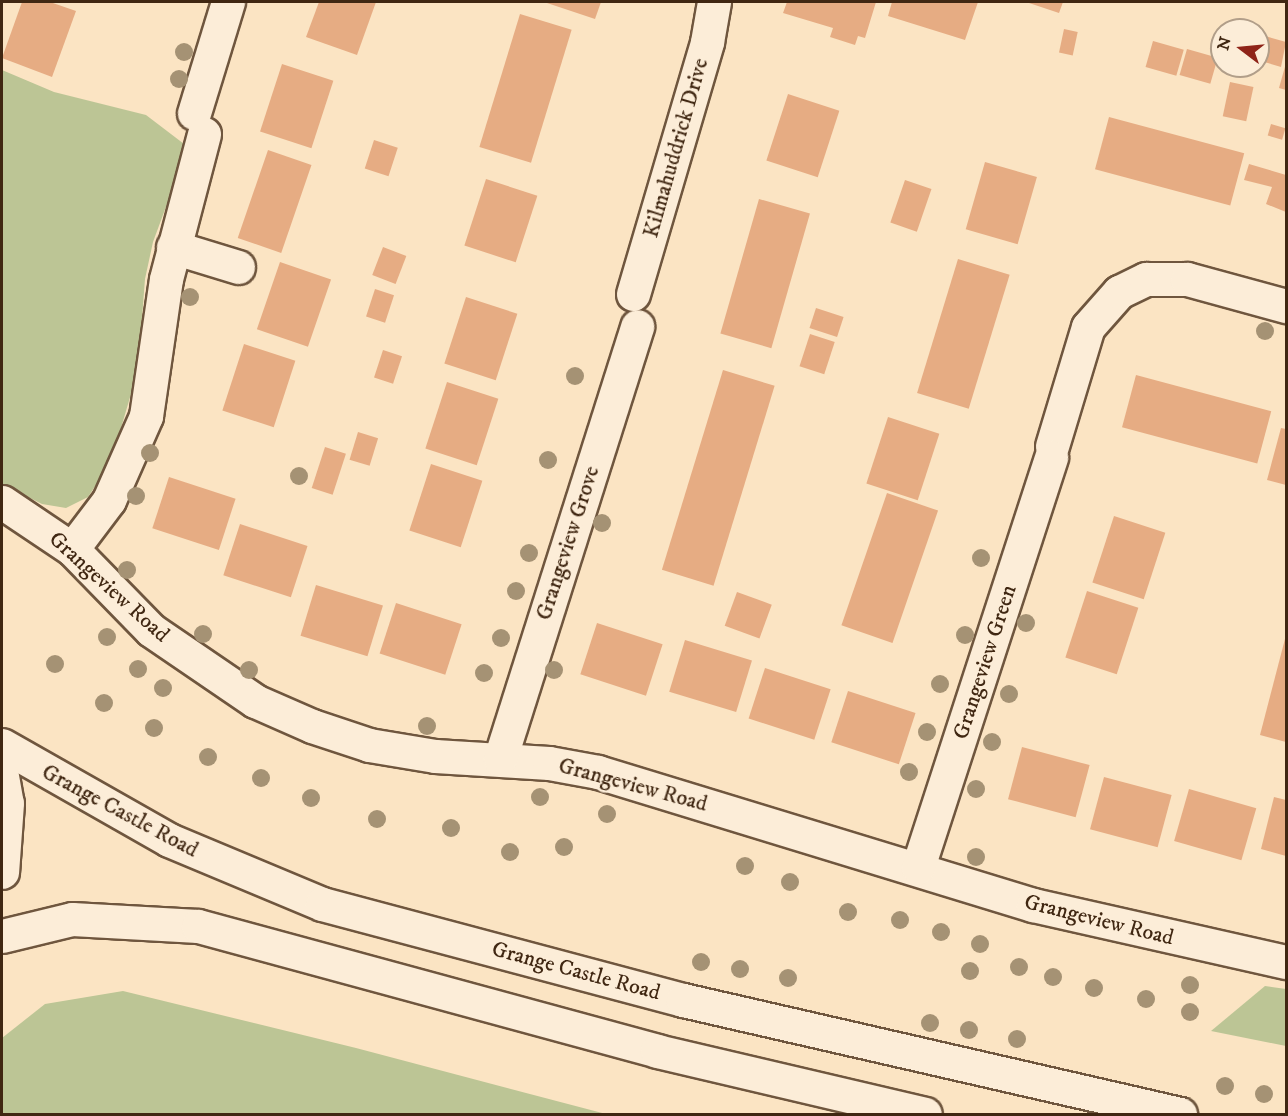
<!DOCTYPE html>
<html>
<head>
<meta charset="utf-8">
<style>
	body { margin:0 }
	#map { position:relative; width:1288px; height:1116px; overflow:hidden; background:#fbe4c3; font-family:"IM FELL DW Pica",serif }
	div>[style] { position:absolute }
	.green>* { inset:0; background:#bcc595 }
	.building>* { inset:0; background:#e6ac83; transform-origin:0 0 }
	.roads { filter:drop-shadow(2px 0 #6f563e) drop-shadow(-2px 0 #6f563e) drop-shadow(0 2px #6f563e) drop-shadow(0 -2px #6f563e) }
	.minor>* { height:33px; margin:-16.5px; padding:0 16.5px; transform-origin:16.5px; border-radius:16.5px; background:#fcedd8 }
	.secondary>* { height:33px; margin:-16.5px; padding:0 16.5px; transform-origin:16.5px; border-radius:16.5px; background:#fcedd8 }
	.trees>* { width:18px; height:18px; margin:-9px; border-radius:50%; background:#a59274 }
	span { translate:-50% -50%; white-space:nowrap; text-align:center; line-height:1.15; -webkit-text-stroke:5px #fcedd8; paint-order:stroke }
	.street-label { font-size:22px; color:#402712 }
	.frame { position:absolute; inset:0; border:3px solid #402712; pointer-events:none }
	.north { position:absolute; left:1210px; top:18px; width:60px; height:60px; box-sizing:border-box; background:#fcedd8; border:2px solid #b19e89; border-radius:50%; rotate:286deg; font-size:16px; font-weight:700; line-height:24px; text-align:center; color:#402712 }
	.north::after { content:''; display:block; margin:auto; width:21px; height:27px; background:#8f2418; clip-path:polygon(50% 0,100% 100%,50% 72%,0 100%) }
</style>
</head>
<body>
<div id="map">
	<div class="green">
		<div style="clip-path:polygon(2px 70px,54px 92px,146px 115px,188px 147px,153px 242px,145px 279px,138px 370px,121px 428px,105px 471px,88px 497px,66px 508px,42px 504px,2px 484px)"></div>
		<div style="clip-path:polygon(1265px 986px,1286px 989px,1286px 1046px,1211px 1031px)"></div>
		<div style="clip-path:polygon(123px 991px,356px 1048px,606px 1114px,2px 1114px,2px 1038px,45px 1004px)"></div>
	</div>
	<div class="building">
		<div style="clip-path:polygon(22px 2px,50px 2px,76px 11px,52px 77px,2px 58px)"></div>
		<div style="clip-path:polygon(319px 2px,376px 2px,357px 55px,306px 37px)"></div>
		<div style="clip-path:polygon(544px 2px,601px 2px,595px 19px)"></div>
		<div style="clip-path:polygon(787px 2px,876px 2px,865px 38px,858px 36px,855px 45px,830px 37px,833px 28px,783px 13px)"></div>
		<div style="clip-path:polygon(892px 2px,978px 2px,965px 40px,888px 16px)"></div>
		<div style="clip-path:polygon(1026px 2px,1063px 2px,1059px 13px)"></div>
		<div style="left:520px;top:14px;width:54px;height:139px;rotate:17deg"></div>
		<div style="left:1064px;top:29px;width:14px;height:24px;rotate:12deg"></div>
		<div style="clip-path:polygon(1258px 34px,1286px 42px,1281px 67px,1258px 60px)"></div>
		<div style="left:1153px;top:41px;width:32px;height:27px;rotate:16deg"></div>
		<div style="left:1187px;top:49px;width:32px;height:27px;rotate:16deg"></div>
		<div style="clip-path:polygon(1286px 63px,1286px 90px,1279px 88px)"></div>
		<div style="left:282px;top:64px;width:54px;height:71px;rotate:18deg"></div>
		<div style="left:1230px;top:82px;width:24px;height:35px;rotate:12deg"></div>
		<div style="left:788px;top:94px;width:54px;height:70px;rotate:18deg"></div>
		<div style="left:1109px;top:117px;width:140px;height:54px;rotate:15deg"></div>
		<div style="left:1271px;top:124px;width:15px;height:12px;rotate:16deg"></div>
		<div style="left:374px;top:140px;width:25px;height:30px;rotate:18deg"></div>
		<div style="left:268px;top:150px;width:46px;height:93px;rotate:19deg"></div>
		<div style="left:985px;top:162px;width:54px;height:70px;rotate:16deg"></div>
		<div style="clip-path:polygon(1249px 164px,1286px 175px,1286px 212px,1266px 204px,1272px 187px,1244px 180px)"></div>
		<div style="left:486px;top:179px;width:54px;height:70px;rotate:18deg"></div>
		<div style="left:905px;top:180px;width:28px;height:45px;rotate:19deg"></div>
		<div style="left:759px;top:199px;width:53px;height:140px;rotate:16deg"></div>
		<div style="left:383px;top:247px;width:25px;height:30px;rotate:21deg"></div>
		<div style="left:958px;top:259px;width:54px;height:140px;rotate:17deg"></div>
		<div style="left:280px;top:262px;width:54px;height:71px;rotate:19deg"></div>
		<div style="left:375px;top:289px;width:20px;height:29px;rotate:18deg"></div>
		<div style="left:466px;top:297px;width:54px;height:70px;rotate:18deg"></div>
		<div style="left:816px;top:308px;width:29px;height:21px;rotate:18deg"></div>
		<div style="left:810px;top:334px;width:26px;height:34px;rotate:18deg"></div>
		<div style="left:244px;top:344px;width:54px;height:70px;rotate:18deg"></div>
		<div style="left:383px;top:350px;width:20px;height:29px;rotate:18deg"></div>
		<div style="left:723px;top:370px;width:54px;height:209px;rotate:17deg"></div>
		<div style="left:1136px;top:375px;width:140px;height:54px;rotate:15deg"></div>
		<div style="left:447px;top:382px;width:54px;height:70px;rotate:18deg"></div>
		<div style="left:888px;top:417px;width:54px;height:70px;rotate:18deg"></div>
		<div style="clip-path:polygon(1281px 428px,1286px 429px,1286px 485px,1267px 480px)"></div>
		<div style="left:358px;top:432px;width:21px;height:29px;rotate:17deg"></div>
		<div style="left:325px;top:447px;width:22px;height:43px;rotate:18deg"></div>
		<div style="left:431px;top:464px;width:54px;height:70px;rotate:18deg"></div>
		<div style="left:169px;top:477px;width:70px;height:54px;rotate:18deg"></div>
		<div style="left:887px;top:493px;width:54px;height:140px;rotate:19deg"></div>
		<div style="left:1114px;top:516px;width:54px;height:70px;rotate:18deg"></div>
		<div style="left:240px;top:524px;width:71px;height:54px;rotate:18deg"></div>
		<div style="left:316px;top:585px;width:70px;height:53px;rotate:17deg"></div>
		<div style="left:1087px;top:591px;width:54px;height:70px;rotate:18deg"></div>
		<div style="left:737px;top:592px;width:37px;height:36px;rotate:20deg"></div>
		<div style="left:396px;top:603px;width:69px;height:53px;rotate:18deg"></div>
		<div style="left:597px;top:623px;width:69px;height:54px;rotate:18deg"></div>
		<div style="clip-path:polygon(1286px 635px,1286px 742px,1260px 735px)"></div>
		<div style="left:685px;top:640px;width:70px;height:54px;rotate:17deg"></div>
		<div style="left:765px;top:668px;width:69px;height:53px;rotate:18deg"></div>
		<div style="left:848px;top:691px;width:71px;height:54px;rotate:18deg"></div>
		<div style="left:1022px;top:747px;width:70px;height:54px;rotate:15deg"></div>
		<div style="left:1104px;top:777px;width:70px;height:54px;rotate:15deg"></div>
		<div style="left:1189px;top:789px;width:70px;height:54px;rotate:16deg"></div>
		<div style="clip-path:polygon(1274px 797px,1286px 800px,1286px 856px,1261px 849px)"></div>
	</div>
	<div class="roads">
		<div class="minor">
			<div style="left:194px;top:113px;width:116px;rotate:-73deg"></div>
			<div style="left:173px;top:247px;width:68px;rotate:17.1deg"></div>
			<div style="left:633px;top:294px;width:263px;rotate:-73.6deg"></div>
			<div style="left:707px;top:42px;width:41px;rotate:-80.1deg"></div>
			<div style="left:1052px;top:446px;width:124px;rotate:-73.2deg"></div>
			<div style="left:1088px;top:327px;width:47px;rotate:-48.5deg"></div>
			<div style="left:1119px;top:292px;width:30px;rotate:-26deg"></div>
			<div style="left:1146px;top:279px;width:41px"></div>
			<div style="left:1187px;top:279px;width:103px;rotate:15.3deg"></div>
			<div style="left:2px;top:502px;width:84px;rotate:33.9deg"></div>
			<div style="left:72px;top:549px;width:113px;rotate:45.7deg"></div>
			<div style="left:151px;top:630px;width:126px;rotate:34.3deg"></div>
			<div style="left:255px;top:701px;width:62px;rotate:23.7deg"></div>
			<div style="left:312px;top:726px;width:60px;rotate:18.4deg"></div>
			<div style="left:369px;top:745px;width:67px;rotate:9.5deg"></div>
			<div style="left:435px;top:756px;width:114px;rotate:3.5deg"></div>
			<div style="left:549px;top:763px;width:50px;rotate:10.4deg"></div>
			<div style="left:598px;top:772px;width:455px;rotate:17deg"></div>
			<div style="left:1033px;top:905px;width:259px;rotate:12.7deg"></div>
			<div style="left:72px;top:549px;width:61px;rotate:-52.9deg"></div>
			<div style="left:109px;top:500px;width:92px;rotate:-66.2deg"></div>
			<div style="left:146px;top:416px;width:138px;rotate:-81.7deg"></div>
			<div style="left:166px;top:279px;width:150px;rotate:-75.3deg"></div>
			<div style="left:500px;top:759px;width:454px;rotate:-72.4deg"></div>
			<div style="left:918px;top:867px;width:431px;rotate:-72deg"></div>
		</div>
		<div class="secondary">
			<div style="left:2px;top:745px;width:192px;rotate:29.6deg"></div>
			<div style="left:169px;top:840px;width:166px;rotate:22.7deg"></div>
			<div style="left:322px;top:904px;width:374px;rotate:14.9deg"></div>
			<div style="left:683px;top:1000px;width:510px;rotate:12.92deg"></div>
			<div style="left:2px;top:776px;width:27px;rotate:80deg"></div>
			<div style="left:7px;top:803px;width:69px;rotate:94.1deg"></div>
			<div style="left:2px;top:936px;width:72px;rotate:-13.7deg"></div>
			<div style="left:72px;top:919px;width:126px;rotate:3.2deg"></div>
			<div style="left:198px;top:926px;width:476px;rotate:15.2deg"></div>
			<div style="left:657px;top:1051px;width:275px;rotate:13.2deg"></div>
		</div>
	</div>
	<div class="trees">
		<div style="left:184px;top:52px"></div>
		<div style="left:179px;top:79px"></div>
		<div style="left:190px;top:297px"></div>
		<div style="left:1265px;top:331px"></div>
		<div style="left:575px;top:376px"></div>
		<div style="left:150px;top:453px"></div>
		<div style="left:548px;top:460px"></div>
		<div style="left:299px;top:476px"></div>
		<div style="left:136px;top:496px"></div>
		<div style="left:602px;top:523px"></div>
		<div style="left:529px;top:553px"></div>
		<div style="left:981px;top:558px"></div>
		<div style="left:127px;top:570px"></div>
		<div style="left:516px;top:591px"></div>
		<div style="left:1026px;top:623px"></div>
		<div style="left:203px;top:634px"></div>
		<div style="left:965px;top:635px"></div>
		<div style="left:107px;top:637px"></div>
		<div style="left:501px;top:638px"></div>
		<div style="left:55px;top:664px"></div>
		<div style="left:138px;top:669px"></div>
		<div style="left:249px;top:670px"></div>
		<div style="left:554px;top:670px"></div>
		<div style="left:484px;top:673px"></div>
		<div style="left:940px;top:684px"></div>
		<div style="left:163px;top:688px"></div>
		<div style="left:1009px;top:694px"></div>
		<div style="left:104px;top:703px"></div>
		<div style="left:427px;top:726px"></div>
		<div style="left:154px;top:728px"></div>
		<div style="left:927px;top:732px"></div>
		<div style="left:992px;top:742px"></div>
		<div style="left:208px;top:757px"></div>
		<div style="left:909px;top:772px"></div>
		<div style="left:261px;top:778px"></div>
		<div style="left:976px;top:789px"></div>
		<div style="left:540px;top:797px"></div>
		<div style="left:311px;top:798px"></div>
		<div style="left:607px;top:814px"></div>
		<div style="left:377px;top:819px"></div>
		<div style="left:451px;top:828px"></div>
		<div style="left:564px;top:847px"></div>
		<div style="left:510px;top:852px"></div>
		<div style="left:976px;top:857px"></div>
		<div style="left:745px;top:866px"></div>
		<div style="left:790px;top:882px"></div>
		<div style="left:848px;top:912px"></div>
		<div style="left:900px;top:920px"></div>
		<div style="left:941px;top:932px"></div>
		<div style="left:980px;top:944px"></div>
		<div style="left:701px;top:962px"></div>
		<div style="left:1019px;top:967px"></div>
		<div style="left:740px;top:969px"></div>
		<div style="left:970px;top:971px"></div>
		<div style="left:1053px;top:977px"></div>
		<div style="left:788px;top:978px"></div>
		<div style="left:1190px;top:985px"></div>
		<div style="left:1094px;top:988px"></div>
		<div style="left:1146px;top:999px"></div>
		<div style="left:1190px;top:1012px"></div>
		<div style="left:930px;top:1023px"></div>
		<div style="left:969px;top:1030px"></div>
		<div style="left:1017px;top:1039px"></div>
		<div style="left:1225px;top:1086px"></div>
		<div style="left:1264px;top:1094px"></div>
	</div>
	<div class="street-label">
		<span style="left:676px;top:148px;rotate:-74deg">Kilmahuddrick Drive</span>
		<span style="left:568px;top:543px;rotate:-72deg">Grangeview Grove</span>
		<span style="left:109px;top:587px;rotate:42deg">Grangeview Road</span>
		<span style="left:985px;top:662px;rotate:-72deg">Grangeview Green</span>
		<span style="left:633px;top:785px;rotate:15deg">Grangeview Road</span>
		<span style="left:120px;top:811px;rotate:28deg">Grange Castle Road</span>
		<span style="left:1099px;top:920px;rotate:14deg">Grangeview Road</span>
		<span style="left:576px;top:971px;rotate:15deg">Grange Castle Road</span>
	</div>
	<div class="frame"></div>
	<div class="north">N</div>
</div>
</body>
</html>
